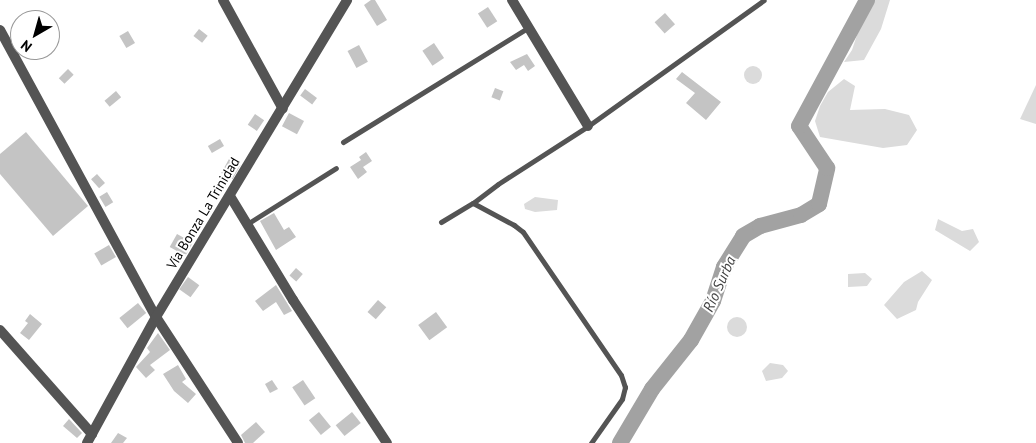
<!DOCTYPE html>
<html>
<head>
<meta charset="utf-8">
<style>
	body { margin:0 }
	#map { position:relative; width:1036px; height:443px; overflow:hidden; background:#fff; font-family:"PT Sans",sans-serif }
	div>[style] { position:absolute }
	.green>* { inset:0; background:#dbdbdb }
	.round { border-radius:50% }
	.river>* { height:16px; margin:-8px; padding:0 8px; transform-origin:8px; border-radius:8px; background:#a2a2a2 }
	.building>* { inset:0; background:#c4c4c4; transform-origin:0 0 }
	.lane>* { height:5px; margin:-2.5px; padding:0 2.5px; transform-origin:2.5px; border-radius:2.5px; background:#545454 }
	.street>* { height:10px; margin:-5px; padding:0 5px; transform-origin:5px; border-radius:5px; background:#545454 }
	span { translate:-50% -50%; white-space:nowrap; text-align:center; line-height:1.15; -webkit-text-stroke:4px #fff; paint-order:stroke }
	.street-label { font-size:14px; color:#000 }
	.water-label { font-size:15px; color:#434343; font-style:italic }
	.north { position:absolute; left:10px; top:10px; width:50px; height:50px; box-sizing:border-box; background:#fff; border:1px solid #999; border-radius:50%; rotate:218deg; font-size:14px; font-weight:700; line-height:20px; text-align:center; color:#000 }
	.north::after { content:''; display:block; margin:auto; width:18px; height:22px; background:#000; clip-path:polygon(50% 0,100% 100%,50% 72%,0 100%) }
</style>
</head>
<body>
<div id="map">
	<div class="green">
		<div style="clip-path:polygon(858px 0,890px 0,881px 29px,864px 60px,844px 62px,852px 50px,859px 29px)"></div>
		<div class="round" style="left:744px;top:66px;width:18px;height:18px"></div>
		<div style="clip-path:polygon(844px 79px,855px 86px,850px 110px,885px 109px,909px 115px,917px 130px,907px 145px,883px 148px,820px 137px,815px 121px,820px 106px,828px 92px)"></div>
		<div style="clip-path:polygon(1036px 85px,1036px 124px,1020px 119px)"></div>
		<div style="clip-path:polygon(535px 197px,558px 200px,557px 210px,535px 212px,525px 209px,524px 204px)"></div>
		<div style="clip-path:polygon(938px 219px,962px 231px,973px 229px,979px 242px,970px 251px,935px 230px)"></div>
		<div style="clip-path:polygon(922px 271px,932px 280px,918px 302px,916px 310px,897px 319px,884px 305px,904px 282px)"></div>
		<div style="clip-path:polygon(865px 273px,872px 279px,867px 286px,848px 287px,848px 274px)"></div>
		<div class="round" style="left:727px;top:317px;width:20px;height:20px"></div>
		<div style="clip-path:polygon(770px 363px,783px 365px,788px 371px,782px 378px,766px 381px,762px 371px)"></div>
	</div>
	<div class="river">
		<div style="left:620px;top:443px;width:63px;rotate:-59.3deg"></div>
		<div style="left:652px;top:389px;width:63px;rotate:-51.5deg"></div>
		<div style="left:691px;top:340px;width:45px;rotate:-60.6deg"></div>
		<div style="left:713px;top:301px;width:36px;rotate:-72deg"></div>
		<div style="left:724px;top:267px;width:36px;rotate:-58deg"></div>
		<div style="left:743px;top:236px;width:20px;rotate:-30deg"></div>
		<div style="left:760px;top:226px;width:42px;rotate:-15deg"></div>
		<div style="left:801px;top:215px;width:21px;rotate:-31deg"></div>
		<div style="left:819px;top:204px;width:37px;rotate:-77deg"></div>
		<div style="left:827px;top:168px;width:50px;rotate:-123.7deg"></div>
		<div style="left:799px;top:126px;width:143px;rotate:-61.6deg"></div>
	</div>
	<div class="building">
		<div style="clip-path:polygon(371px 0,375px 0,387px 20px,377px 26px,364px 5px)"></div>
		<div style="left:488px;top:7px;width:17px;height:12px;rotate:57deg"></div>
		<div style="left:665px;top:13px;width:15px;height:14px;rotate:48deg"></div>
		<div style="left:199px;top:29px;width:11px;height:9px;rotate:38deg"></div>
		<div style="left:128px;top:31px;width:14px;height:10px;rotate:60deg"></div>
		<div style="left:434px;top:43px;width:18px;height:14px;rotate:56deg"></div>
		<div style="left:359px;top:45px;width:19px;height:13px;rotate:62deg"></div>
		<div style="clip-path:polygon(527px 54px,535px 66px,528px 71px,524px 65px,516px 70px,510px 62px)"></div>
		<div style="left:68px;top:69px;width:8px;height:13px;rotate:45deg"></div>
		<div style="clip-path:polygon(682px 72px,721px 102px,706px 120px,686px 103px,695px 93px,676px 79px)"></div>
		<div style="left:495px;top:88px;width:9px;height:10px;rotate:21deg"></div>
		<div style="left:305px;top:89px;width:15px;height:8px;rotate:37deg"></div>
		<div style="left:116px;top:91px;width:8px;height:15px;rotate:50deg"></div>
		<div style="left:289px;top:113px;width:17px;height:15px;rotate:28deg"></div>
		<div style="left:255px;top:114px;width:11px;height:13px;rotate:34deg"></div>
		<div style="clip-path:polygon(26px 132px,88px 206px,53px 236px,0 174px,0 154px)"></div>
		<div style="left:220px;top:139px;width:8px;height:14px;rotate:60deg"></div>
		<div style="clip-path:polygon(366px 152px,372px 161px,363px 167px,367px 172px,358px 179px,350px 167px,361px 160px,359px 157px)"></div>
		<div style="left:229px;top:159px;width:13px;height:16px;rotate:29deg"></div>
		<div style="left:97px;top:174px;width:12px;height:8px;rotate:48deg"></div>
		<div style="left:107px;top:192px;width:12px;height:9px;rotate:59deg"></div>
		<div style="clip-path:polygon(274px 213px,284px 230px,289px 227px,296px 237px,276px 250px,260px 221px)"></div>
		<div style="left:177px;top:234px;width:18px;height:15px;rotate:29deg"></div>
		<div style="left:109px;top:245px;width:14px;height:17px;rotate:60deg"></div>
		<div style="left:296px;top:268px;width:9px;height:10px;rotate:41deg"></div>
		<div style="left:188px;top:277px;width:14px;height:15px;rotate:36deg"></div>
		<div style="clip-path:polygon(276px 285px,292px 311px,284px 315px,276px 302px,263px 311px,255px 301px)"></div>
		<div style="left:378px;top:300px;width:11px;height:16px;rotate:41deg"></div>
		<div style="left:138px;top:303px;width:13px;height:24px;rotate:51deg"></div>
		<div style="left:436px;top:312px;width:19px;height:22px;rotate:54deg"></div>
		<div style="clip-path:polygon(30px 314px,42px 324px,29px 340px,20px 333px,28px 323px,25px 321px)"></div>
		<div style="clip-path:polygon(158px 333px,170px 350px,150px 365px,155px 370px,146px 378px,136px 367px,150px 352px,147px 348px)"></div>
		<div style="clip-path:polygon(178px 365px,186px 379px,182px 382px,196px 394px,188px 403px,174px 391px,163px 374px)"></div>
		<div style="clip-path:polygon(272px 380px,278px 389px,270px 393px,265px 384px)"></div>
		<div style="left:303px;top:380px;width:22px;height:13px;rotate:56deg"></div>
		<div style="left:319px;top:412px;width:19px;height:13px;rotate:51deg"></div>
		<div style="left:352px;top:412px;width:14px;height:21px;rotate:51deg"></div>
		<div style="clip-path:polygon(69px 419px,82px 433px,77px 438px,63px 426px)"></div>
		<div style="clip-path:polygon(256px 422px,265px 432px,253px 443px,245px 443px,241px 435px)"></div>
		<div style="clip-path:polygon(118px 433px,127px 438px,123px 443px,111px 443px)"></div>
	</div>
	<div class="lane">
		<div style="left:343px;top:142px;width:219px;rotate:-31.7deg"></div>
		<div style="left:473px;top:203px;width:47px;rotate:28.2deg"></div>
		<div style="left:514px;top:225px;width:11px;rotate:38deg"></div>
		<div style="left:523px;top:232px;width:173px;rotate:55.6deg"></div>
		<div style="left:621px;top:375px;width:13px;rotate:72deg"></div>
		<div style="left:625px;top:387px;width:12px;rotate:104deg"></div>
		<div style="left:622px;top:399px;width:54px;rotate:125.2deg"></div>
		<div style="left:441px;top:222px;width:37px;rotate:-31deg"></div>
		<div style="left:473px;top:203px;width:31px;rotate:-37deg"></div>
		<div style="left:498px;top:184px;width:107px;rotate:-32.8deg"></div>
		<div style="left:588px;top:126px;width:216px;rotate:-35.6deg"></div>
		<div style="left:247px;top:224px;width:105px;rotate:-32.2deg"></div>
	</div>
	<div class="street">
		<div style="left:223px;top:0;width:124px;rotate:61.2deg"></div>
		<div style="left:512px;top:0;width:147px;rotate:58.9deg"></div>
		<div style="left:0;top:30px;width:327px;rotate:61.5deg"></div>
		<div style="left:156px;top:317px;width:150px;rotate:56.9deg"></div>
		<div style="left:230px;top:196px;width:122px;rotate:58.8deg"></div>
		<div style="left:293px;top:300px;width:171px;rotate:56.7deg"></div>
		<div style="left:0;top:330px;width:139px;rotate:48.5deg"></div>
		<div style="left:87px;top:443px;width:144px;rotate:-61.3deg"></div>
		<div style="left:156px;top:317px;width:370px;rotate:-58.9deg"></div>
	</div>
	<div class="street-label">
		<span style="left:203px;top:213px;rotate:-59deg">Vía Bonza La Trinidad</span>
	</div>
	<div class="water-label">
		<span style="left:719px;top:284px;rotate:-66deg">Río Surba</span>
	</div>
	<div class="north">N</div>
</div>
</body>
</html>
